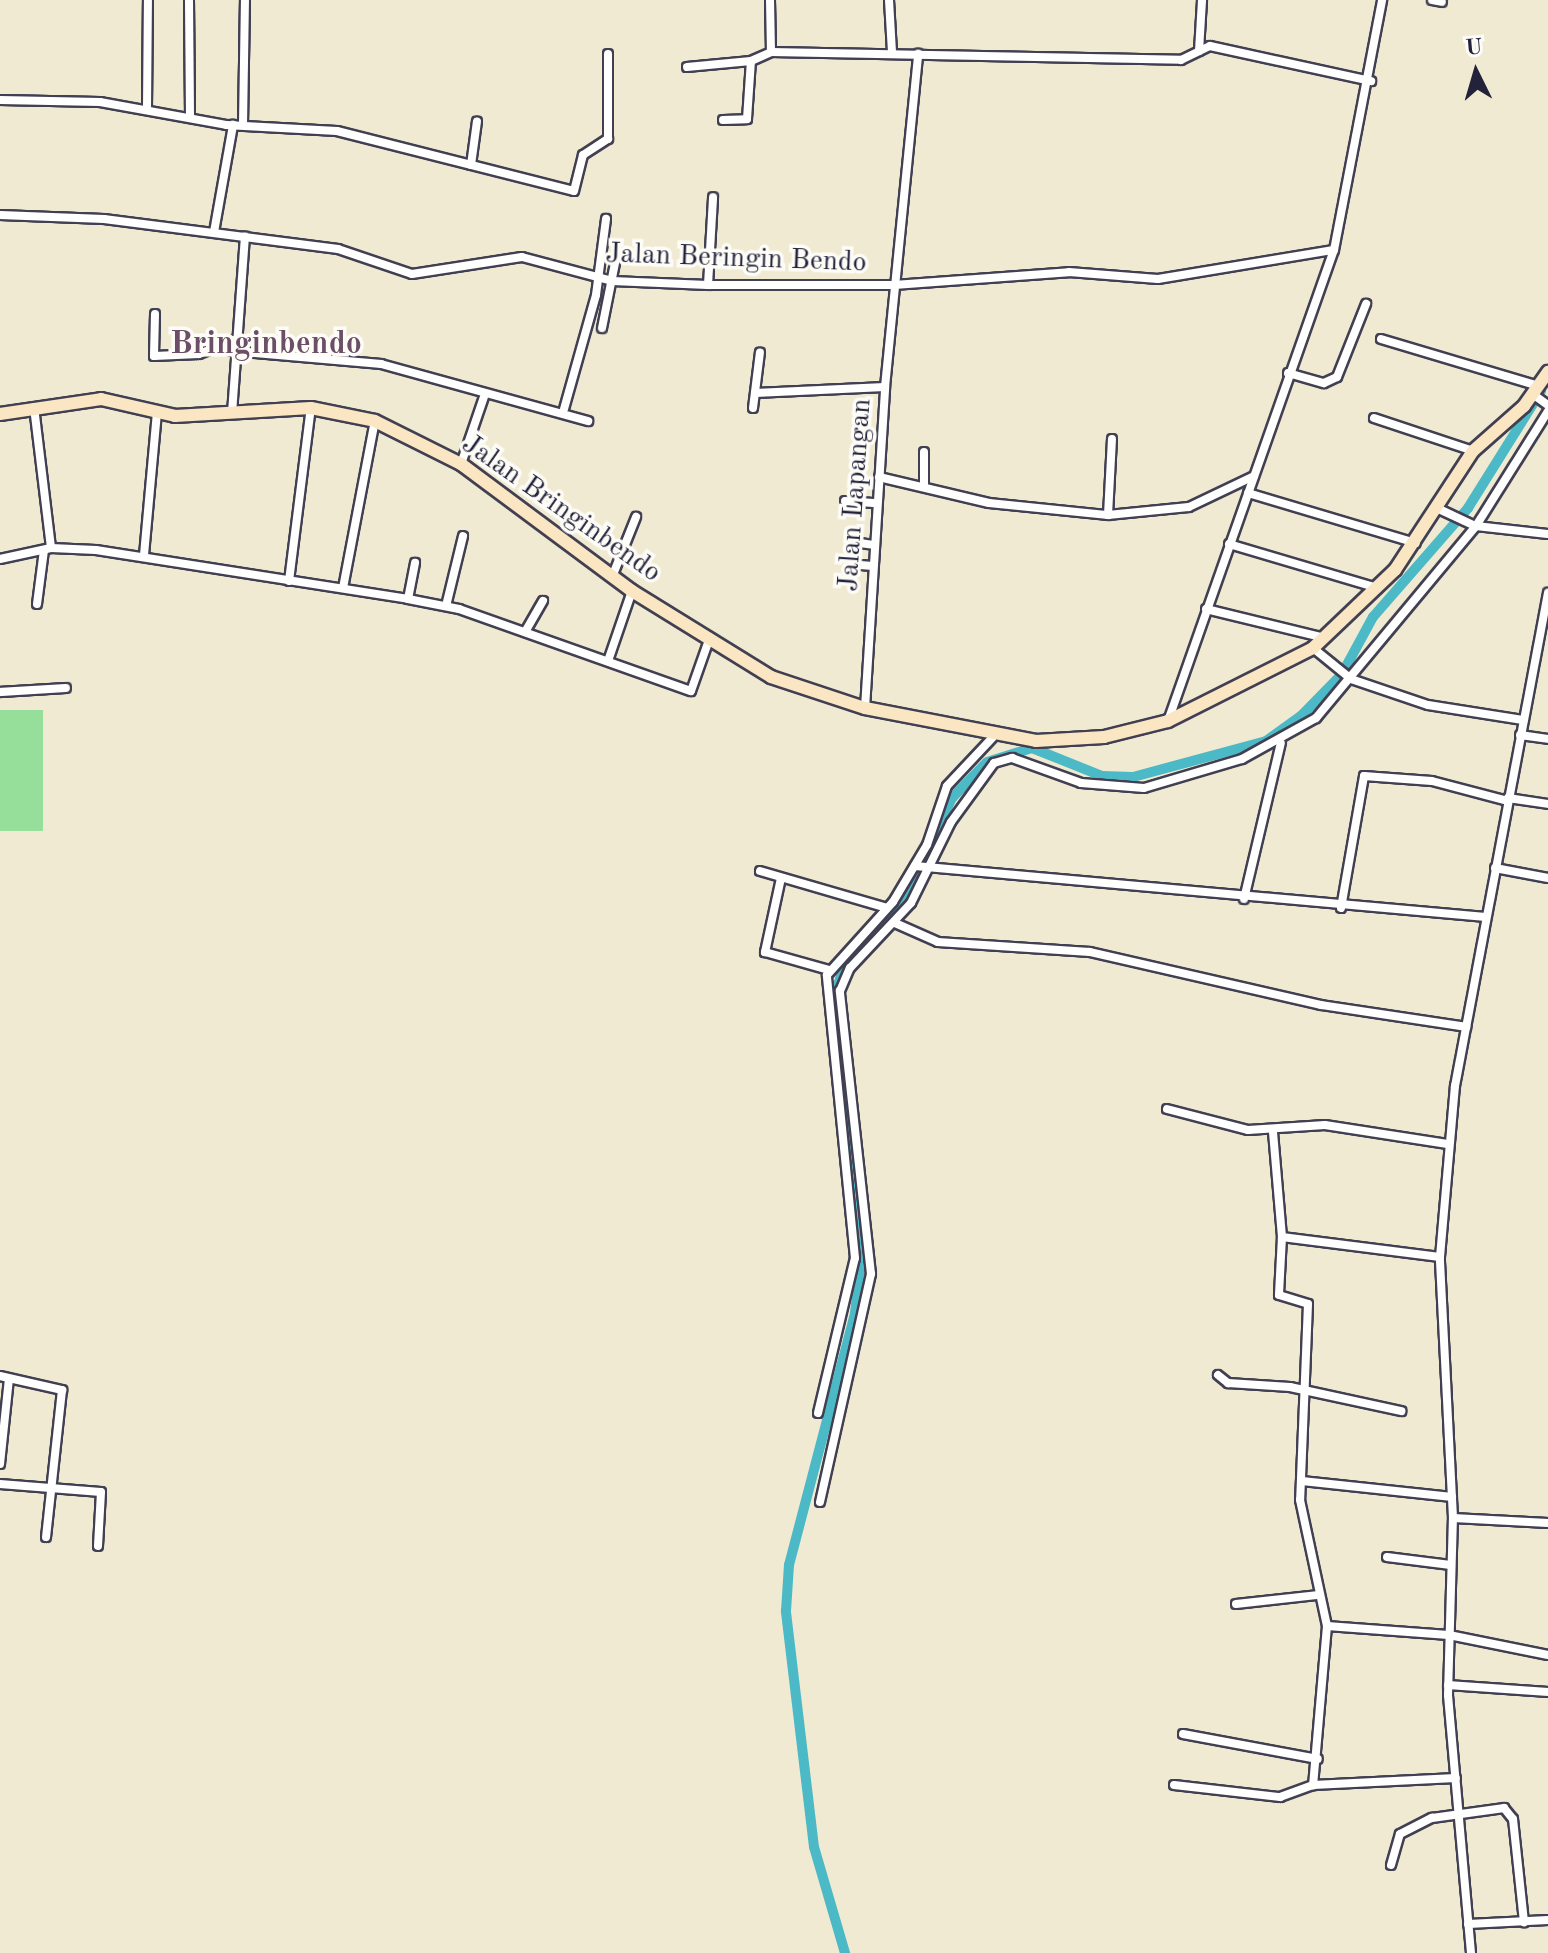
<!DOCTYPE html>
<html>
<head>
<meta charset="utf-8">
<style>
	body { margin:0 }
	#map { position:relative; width:1548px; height:1953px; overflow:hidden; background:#f1ead2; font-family:"Old Standard TT",serif }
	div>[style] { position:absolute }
	.green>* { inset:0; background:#96df9a; transform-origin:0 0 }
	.canal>* { height:10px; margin:-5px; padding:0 5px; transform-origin:5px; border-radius:5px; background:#4cb9c6 }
	.roads { filter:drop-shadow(2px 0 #414052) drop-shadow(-2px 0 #414052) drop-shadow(0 2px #414052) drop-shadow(0 -2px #414052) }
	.street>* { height:8px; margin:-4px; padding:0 4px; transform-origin:4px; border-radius:4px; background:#fff }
	.secondary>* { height:12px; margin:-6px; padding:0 6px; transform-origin:6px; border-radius:6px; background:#fbe6c4 }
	span { translate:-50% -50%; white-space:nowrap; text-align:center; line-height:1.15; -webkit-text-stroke:7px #fdfcf7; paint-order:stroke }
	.street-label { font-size:28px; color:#22223b }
	.quarter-label { font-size:32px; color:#6b4e67; font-weight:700 }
	.north { position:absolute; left:1436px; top:32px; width:80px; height:80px; -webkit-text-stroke:6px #fdfcf7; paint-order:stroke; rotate:355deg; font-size:22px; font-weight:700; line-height:32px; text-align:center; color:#22223b }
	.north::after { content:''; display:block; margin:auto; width:28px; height:36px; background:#22223b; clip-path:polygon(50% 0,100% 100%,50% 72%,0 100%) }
</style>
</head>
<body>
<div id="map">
	<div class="green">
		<div style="left:43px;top:710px;width:121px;height:43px;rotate:90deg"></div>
	</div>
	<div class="canal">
		<div style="left:932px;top:839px;width:46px;rotate:-64deg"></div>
		<div style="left:952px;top:798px;width:50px;rotate:-45.8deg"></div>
		<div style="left:987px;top:762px;width:47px;rotate:-17.3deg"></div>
		<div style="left:1032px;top:748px;width:75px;rotate:21.8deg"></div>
		<div style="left:1102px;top:776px;width:31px;rotate:2deg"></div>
		<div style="left:1133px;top:777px;width:138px;rotate:-15.1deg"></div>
		<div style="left:1266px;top:741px;width:44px;rotate:-35.8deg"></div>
		<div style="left:1302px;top:715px;width:57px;rotate:-45.7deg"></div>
		<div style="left:1342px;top:674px;width:65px;rotate:-61.5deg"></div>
		<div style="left:1373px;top:617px;width:145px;rotate:-48.9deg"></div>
		<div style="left:1468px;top:508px;width:138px;rotate:-58deg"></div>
		<div style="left:879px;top:922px;width:34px;rotate:-43deg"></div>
		<div style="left:904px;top:899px;width:43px;rotate:-66.4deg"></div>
		<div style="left:845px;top:1953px;width:110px;rotate:-106.3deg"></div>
		<div style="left:814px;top:1847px;width:238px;rotate:-96.8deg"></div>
		<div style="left:786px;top:1611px;width:46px;rotate:-86.3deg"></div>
		<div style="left:789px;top:1565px;width:260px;rotate:-75.3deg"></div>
		<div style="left:855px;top:1313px;width:70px;rotate:-83.5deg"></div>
		<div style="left:863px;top:1243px;width:247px;rotate:-96.8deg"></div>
		<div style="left:834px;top:998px;width:47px;rotate:-72.7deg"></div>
	</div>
	<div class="roads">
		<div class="street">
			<div style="left:189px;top:0;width:117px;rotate:89.5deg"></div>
			<div style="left:770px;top:0;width:52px;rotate:88.9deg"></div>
			<div style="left:889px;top:0;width:52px;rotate:86.7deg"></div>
			<div style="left:1432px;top:0;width:10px;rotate:11deg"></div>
			<div style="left:1199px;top:51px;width:51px;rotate:-86.6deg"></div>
			<div style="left:687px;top:67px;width:64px;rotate:-5.4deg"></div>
			<div style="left:0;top:100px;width:100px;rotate:1.1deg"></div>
			<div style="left:100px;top:102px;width:128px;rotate:10.3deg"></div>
			<div style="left:226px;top:125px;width:111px;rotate:3.1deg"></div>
			<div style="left:337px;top:131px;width:244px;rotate:14.2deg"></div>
			<div style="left:574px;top:191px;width:37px;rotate:-76deg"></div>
			<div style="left:583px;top:155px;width:30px;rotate:-33deg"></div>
			<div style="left:608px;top:139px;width:85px;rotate:-90deg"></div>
			<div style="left:147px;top:108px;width:108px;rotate:-89.5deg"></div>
			<div style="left:723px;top:120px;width:24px;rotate:-2deg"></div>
			<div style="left:747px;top:119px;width:58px;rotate:-86.1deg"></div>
			<div style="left:751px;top:61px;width:22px;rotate:-24deg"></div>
			<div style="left:771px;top:52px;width:410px;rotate:1.1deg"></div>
			<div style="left:1181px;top:60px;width:32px;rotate:-26deg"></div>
			<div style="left:1210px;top:46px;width:165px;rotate:12.3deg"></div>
			<div style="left:243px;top:125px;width:125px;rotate:-89.1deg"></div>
			<div style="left:471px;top:165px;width:44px;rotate:-82.2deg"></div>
			<div style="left:0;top:215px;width:104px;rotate:2.2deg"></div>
			<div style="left:104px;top:219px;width:236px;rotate:7.3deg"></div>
			<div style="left:338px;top:249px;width:78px;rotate:18.7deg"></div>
			<div style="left:412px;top:274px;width:111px;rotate:-8.8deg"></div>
			<div style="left:522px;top:257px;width:93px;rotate:14.9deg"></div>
			<div style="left:612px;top:281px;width:96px;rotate:2.4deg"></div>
			<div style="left:708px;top:285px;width:186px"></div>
			<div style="left:894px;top:285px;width:175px;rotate:-4.2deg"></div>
			<div style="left:1069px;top:272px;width:89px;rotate:4.5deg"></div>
			<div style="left:1158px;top:279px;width:178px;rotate:-9.4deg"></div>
			<div style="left:214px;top:232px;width:109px;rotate:-79.9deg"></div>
			<div style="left:708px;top:285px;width:88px;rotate:-86.7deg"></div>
			<div style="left:155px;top:314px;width:42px;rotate:91.4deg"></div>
			<div style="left:154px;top:356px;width:45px;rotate:-2.5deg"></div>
			<div style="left:199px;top:354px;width:37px;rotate:-22deg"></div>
			<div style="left:602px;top:328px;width:71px;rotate:-78.7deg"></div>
			<div style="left:1381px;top:339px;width:165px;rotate:16.6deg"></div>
			<div style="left:232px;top:351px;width:150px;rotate:5deg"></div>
			<div style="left:381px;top:364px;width:215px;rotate:15.4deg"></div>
			<div style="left:1288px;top:373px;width:37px;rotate:16deg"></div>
			<div style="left:1324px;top:383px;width:14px;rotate:-25deg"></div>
			<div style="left:1337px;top:377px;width:79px;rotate:-68.3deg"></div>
			<div style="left:755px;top:393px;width:130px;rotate:-2.6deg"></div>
			<div style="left:1534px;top:395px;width:17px;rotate:36deg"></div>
			<div style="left:34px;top:407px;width:142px;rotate:83.1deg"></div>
			<div style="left:753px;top:408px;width:56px;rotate:-82.9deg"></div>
			<div style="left:564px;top:409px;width:118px;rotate:-74.3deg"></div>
			<div style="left:596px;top:295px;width:77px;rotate:-82.5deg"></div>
			<div style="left:232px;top:413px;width:177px;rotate:-85.8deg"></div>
			<div style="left:1374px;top:418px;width:104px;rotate:18.4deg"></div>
			<div style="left:461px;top:464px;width:71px;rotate:-71.1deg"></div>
			<div style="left:879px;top:477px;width:113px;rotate:13.3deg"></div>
			<div style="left:989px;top:503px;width:120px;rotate:5.8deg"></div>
			<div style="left:1108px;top:515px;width:81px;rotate:-5.6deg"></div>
			<div style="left:1189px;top:507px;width:72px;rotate:-25.5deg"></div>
			<div style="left:924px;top:487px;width:35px;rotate:-90deg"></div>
			<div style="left:1248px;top:493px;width:175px;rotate:16.6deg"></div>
			<div style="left:845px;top:501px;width:32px;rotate:4deg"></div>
			<div style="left:1441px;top:510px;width:38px;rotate:25deg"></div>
			<div style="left:1476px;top:526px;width:72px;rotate:6.3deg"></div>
			<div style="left:1108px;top:515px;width:76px;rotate:-87deg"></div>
			<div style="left:860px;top:543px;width:15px;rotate:8deg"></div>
			<div style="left:1229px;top:544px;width:155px;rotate:16.5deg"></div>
			<div style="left:144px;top:555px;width:144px;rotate:-84.8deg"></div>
			<div style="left:0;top:559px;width:52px;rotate:-12.2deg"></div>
			<div style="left:51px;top:548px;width:45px;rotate:2.5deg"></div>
			<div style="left:96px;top:550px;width:316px;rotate:8.9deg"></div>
			<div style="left:408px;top:599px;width:52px;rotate:11.1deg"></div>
			<div style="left:459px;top:609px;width:246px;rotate:19.5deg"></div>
			<div style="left:691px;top:691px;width:57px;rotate:-70.6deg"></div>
			<div style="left:860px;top:565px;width:13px;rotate:4deg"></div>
			<div style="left:612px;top:577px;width:65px;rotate:-68.2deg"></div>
			<div style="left:289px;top:581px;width:174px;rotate:-82.8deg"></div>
			<div style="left:343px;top:588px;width:170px;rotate:-79.2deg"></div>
			<div style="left:408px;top:599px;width:37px;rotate:-79deg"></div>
			<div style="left:37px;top:604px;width:54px;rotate:-82.6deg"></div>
			<div style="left:446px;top:606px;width:72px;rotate:-76.3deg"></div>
			<div style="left:1206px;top:609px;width:122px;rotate:13.7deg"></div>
			<div style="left:525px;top:632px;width:36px;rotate:-60deg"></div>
			<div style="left:1313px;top:648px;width:49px;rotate:39.2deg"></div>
			<div style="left:1351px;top:679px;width:81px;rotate:18.7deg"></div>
			<div style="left:1428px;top:705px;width:96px;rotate:9deg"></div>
			<div style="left:608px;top:661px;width:74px;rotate:-71.1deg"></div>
			<div style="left:0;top:692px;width:66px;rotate:-3.5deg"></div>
			<div style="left:865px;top:708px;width:322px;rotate:-86.4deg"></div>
			<div style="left:885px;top:387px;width:335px;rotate:-84.3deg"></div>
			<div style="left:1168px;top:721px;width:499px;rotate:-70.6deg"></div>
			<div style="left:1334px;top:250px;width:255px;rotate:-79.1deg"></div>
			<div style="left:1520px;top:735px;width:28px;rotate:8deg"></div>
			<div style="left:1508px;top:798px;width:40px;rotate:8.5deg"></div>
			<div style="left:915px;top:866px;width:573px;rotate:5.1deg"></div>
			<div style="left:1495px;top:868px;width:54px;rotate:10.7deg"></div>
			<div style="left:760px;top:871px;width:132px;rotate:16.2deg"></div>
			<div style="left:781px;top:878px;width:76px;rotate:102.2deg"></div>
			<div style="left:765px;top:952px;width:66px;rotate:15.7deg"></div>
			<div style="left:1244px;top:899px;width:160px;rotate:-76.7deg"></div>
			<div style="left:1341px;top:908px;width:134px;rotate:-80.1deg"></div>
			<div style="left:1364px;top:776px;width:68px;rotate:4.2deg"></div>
			<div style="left:1432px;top:781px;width:79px;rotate:14.7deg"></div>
			<div style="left:895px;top:923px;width:47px;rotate:23.8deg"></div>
			<div style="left:938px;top:942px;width:152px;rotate:3.8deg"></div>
			<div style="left:1090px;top:952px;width:237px;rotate:12.9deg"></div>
			<div style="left:1321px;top:1005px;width:147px;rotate:8.6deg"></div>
			<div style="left:1167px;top:1109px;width:84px;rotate:14.5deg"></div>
			<div style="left:1248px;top:1130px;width:77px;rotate:-3.7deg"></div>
			<div style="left:1325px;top:1125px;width:124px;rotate:8.8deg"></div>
			<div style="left:1273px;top:1132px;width:105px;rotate:85.1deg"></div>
			<div style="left:1282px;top:1237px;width:58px;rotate:93deg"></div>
			<div style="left:1279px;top:1295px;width:30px;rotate:17deg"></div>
			<div style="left:1308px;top:1304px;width:196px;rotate:92.3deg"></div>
			<div style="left:1300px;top:1500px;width:129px;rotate:77.9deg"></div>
			<div style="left:1327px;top:1626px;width:160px;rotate:95deg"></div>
			<div style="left:1313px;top:1785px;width:143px;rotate:-2.8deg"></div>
			<div style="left:1282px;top:1237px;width:159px;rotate:7.2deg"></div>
			<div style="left:1218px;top:1375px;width:13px;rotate:39deg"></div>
			<div style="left:1228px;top:1383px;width:62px;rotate:3.7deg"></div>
			<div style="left:1290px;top:1387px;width:114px;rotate:12.2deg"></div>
			<div style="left:0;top:1376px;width:64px;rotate:12.7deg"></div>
			<div style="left:62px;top:1390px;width:148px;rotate:96.2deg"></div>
			<div style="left:818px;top:1413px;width:159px;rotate:-76.6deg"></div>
			<div style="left:855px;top:1258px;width:284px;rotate:-95.7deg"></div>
			<div style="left:827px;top:975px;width:98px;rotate:-47.9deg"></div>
			<div style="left:893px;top:902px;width:66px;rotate:-59.2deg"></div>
			<div style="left:927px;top:845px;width:62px;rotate:-71.3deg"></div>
			<div style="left:947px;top:786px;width:67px;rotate:-46.8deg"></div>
			<div style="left:0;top:1464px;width:86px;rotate:-84deg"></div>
			<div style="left:1302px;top:1481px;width:151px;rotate:6.1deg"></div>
			<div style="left:0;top:1484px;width:101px;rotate:4.5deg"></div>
			<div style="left:101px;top:1492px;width:54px;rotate:93.2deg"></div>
			<div style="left:820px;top:1502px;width:234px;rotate:-77.4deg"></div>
			<div style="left:871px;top:1274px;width:285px;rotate:-96.3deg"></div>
			<div style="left:840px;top:991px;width:25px;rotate:-67deg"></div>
			<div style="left:850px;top:968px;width:89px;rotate:-46.8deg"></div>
			<div style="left:911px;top:903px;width:90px;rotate:-63.7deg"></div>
			<div style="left:951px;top:822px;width:73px;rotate:-53.9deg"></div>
			<div style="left:994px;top:763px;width:19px;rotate:-16deg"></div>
			<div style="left:1012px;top:758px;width:73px;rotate:19.9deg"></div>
			<div style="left:1081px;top:783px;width:63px;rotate:4.5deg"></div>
			<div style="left:1144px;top:788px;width:102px;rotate:-16.5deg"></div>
			<div style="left:1242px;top:759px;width:85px;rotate:-29deg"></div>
			<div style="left:1316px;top:718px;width:250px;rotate:-50.2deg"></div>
			<div style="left:1476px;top:526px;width:136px;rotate:-57.9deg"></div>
			<div style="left:1453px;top:1518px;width:95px;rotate:3deg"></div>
			<div style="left:1387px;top:1557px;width:64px;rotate:7.2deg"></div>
			<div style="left:1236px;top:1604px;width:81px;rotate:-6.3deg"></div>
			<div style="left:1327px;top:1626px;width:122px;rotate:4.2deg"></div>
			<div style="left:1449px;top:1635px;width:101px;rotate:11.4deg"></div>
			<div style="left:1448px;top:1685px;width:100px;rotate:4deg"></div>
			<div style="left:1183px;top:1734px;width:137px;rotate:10.5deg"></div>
			<div style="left:1174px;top:1785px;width:107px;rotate:6.5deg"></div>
			<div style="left:1280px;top:1797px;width:35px;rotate:-20deg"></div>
			<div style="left:1391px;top:1865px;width:32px;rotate:-74deg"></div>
			<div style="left:1400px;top:1834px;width:36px;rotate:-27deg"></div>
			<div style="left:1432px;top:1818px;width:73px;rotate:-7.9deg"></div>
			<div style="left:1504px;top:1808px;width:14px;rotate:51deg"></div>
			<div style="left:1513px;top:1819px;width:104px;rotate:83.9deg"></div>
			<div style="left:1468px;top:1924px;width:80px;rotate:-2.9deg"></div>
			<div style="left:1471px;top:1953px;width:259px;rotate:-95.1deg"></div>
			<div style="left:1448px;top:1695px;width:177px;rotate:-88.4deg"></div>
			<div style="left:1453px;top:1518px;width:261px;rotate:-92.9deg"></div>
			<div style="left:1440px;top:1257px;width:172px;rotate:-85deg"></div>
			<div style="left:1455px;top:1086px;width:502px;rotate:-79.32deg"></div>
		</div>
		<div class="secondary">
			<div style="left:0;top:414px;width:102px;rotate:-8.4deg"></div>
			<div style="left:101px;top:399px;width:76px;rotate:12.9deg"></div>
			<div style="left:175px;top:416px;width:136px;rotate:-3.4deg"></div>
			<div style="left:311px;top:408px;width:65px;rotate:11.5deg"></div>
			<div style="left:375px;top:421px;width:96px;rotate:26.6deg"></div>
			<div style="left:461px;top:464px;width:213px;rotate:36.6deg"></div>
			<div style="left:632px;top:591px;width:163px;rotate:31.7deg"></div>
			<div style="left:771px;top:677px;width:99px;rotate:18.3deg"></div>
			<div style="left:865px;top:708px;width:174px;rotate:10.9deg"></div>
			<div style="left:1036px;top:741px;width:68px;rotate:-3.4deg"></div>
			<div style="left:1104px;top:737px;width:66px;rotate:-14deg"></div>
			<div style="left:1168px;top:721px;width:162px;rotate:-26.7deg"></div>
			<div style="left:1313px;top:648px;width:113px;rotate:-43.6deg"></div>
			<div style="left:1395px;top:570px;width:142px;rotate:-56.8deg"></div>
			<div style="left:1473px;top:451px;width:68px;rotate:-41.4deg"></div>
			<div style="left:1524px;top:406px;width:42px;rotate:-54.8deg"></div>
		</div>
	</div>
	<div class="street-label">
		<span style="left:736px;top:259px;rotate:2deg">Jalan Beringin Bendo</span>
		<span style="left:856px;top:495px;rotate:-86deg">Jalan Lapangan</span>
		<span style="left:561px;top:509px;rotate:35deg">Jalan Bringinbendo</span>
	</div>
	<div class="quarter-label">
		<span style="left:266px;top:345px">Bringinbendo</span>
	</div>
	<div class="north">U</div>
</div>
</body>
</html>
